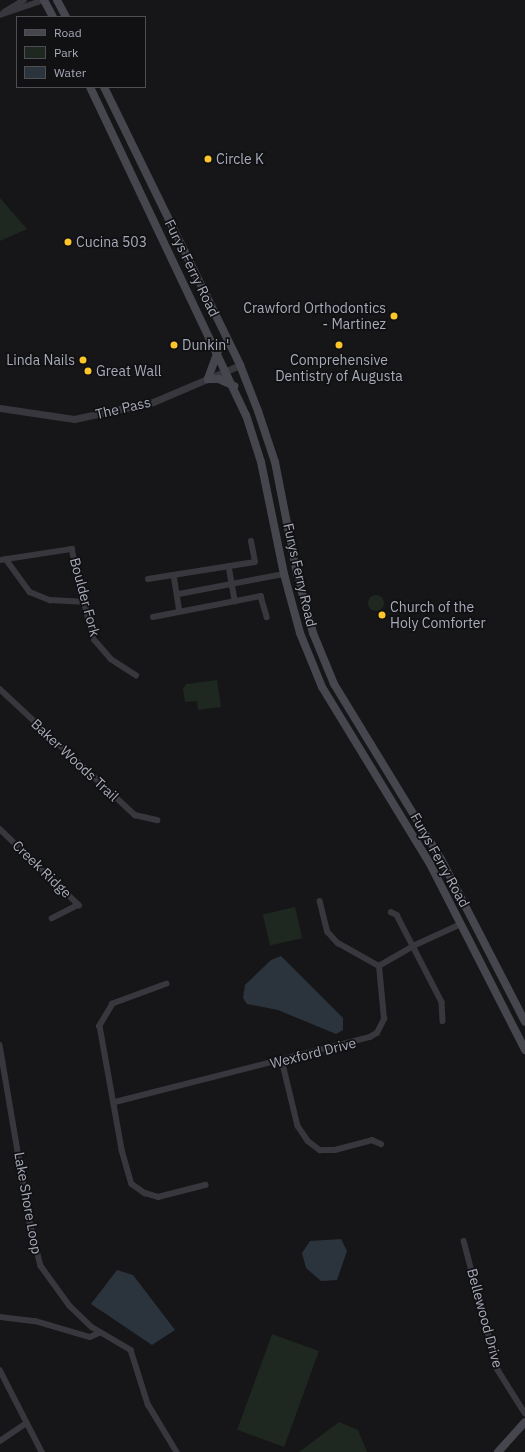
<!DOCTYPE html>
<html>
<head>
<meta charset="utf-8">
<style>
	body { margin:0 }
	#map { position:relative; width:525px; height:1452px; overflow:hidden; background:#161618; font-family:"IBM Plex Sans",sans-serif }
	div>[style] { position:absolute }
	.green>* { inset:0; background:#1e2720; transform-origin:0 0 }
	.round { border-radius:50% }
	.water>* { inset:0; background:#2b343d }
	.minor>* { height:5.5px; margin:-2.75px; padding:0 2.75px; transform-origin:2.75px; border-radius:2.75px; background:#37373d }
	.tertiary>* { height:7px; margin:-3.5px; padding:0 3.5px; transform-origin:3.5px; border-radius:3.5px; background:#37373d }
	.secondary>* { height:8px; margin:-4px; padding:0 4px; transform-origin:4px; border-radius:4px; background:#45464e }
	.dots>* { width:11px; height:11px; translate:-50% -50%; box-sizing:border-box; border:2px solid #111113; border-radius:50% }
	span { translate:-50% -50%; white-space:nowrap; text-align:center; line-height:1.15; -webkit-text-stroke:3.5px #111113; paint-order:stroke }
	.poi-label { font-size:14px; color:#a7abb9 }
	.left { translate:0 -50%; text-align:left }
	.right { translate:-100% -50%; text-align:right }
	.street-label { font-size:14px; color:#a7abb9 }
	.legend { position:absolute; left:16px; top:16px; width:130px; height:72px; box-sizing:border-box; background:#111113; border:1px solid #4d4f55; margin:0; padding:5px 7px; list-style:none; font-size:12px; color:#a7abb9 }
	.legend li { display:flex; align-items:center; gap:8px; height:20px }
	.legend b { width:20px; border:1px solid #4d4f55 }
</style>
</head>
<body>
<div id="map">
	<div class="green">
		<div style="clip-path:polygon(0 198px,27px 229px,0 241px)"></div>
		<div class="round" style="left:368px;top:595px;width:16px;height:16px"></div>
		<div style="clip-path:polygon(217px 680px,221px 707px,198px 710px,197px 701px,185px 702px,183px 689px,186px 684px)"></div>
		<div style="left:295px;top:907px;width:32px;height:33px;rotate:77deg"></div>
		<div style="left:272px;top:1334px;width:50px;height:102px;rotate:20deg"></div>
		<div style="clip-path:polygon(339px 1422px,358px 1430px,367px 1452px,299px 1452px)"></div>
	</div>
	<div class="water">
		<div style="clip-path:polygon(281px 956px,343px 1018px,343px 1030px,336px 1034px,278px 1010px,247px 1004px,243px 998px,245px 985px,271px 960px)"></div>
		<div style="clip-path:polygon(341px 1239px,347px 1251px,337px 1280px,321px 1281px,306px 1268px,302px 1253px,310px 1241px)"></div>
		<div style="clip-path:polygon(117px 1270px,133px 1275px,175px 1330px,152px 1345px,91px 1304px)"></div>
	</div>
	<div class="minor">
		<div style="left:4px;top:12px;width:23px;rotate:-31deg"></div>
		<div style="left:0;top:15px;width:46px;rotate:-18.8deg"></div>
		<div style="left:6px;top:559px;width:41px;rotate:54deg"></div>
		<div style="left:30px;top:592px;width:22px;rotate:22deg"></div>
		<div style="left:50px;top:600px;width:36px;rotate:3deg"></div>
		<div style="left:0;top:560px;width:73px;rotate:-8.7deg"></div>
		<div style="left:72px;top:549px;width:91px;rotate:76.7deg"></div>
		<div style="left:93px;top:638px;width:28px;rotate:49deg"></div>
		<div style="left:111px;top:659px;width:30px;rotate:33deg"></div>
		<div style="left:229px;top:566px;width:36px;rotate:80deg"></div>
		<div style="left:174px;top:575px;width:36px;rotate:81deg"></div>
		<div style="left:148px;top:579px;width:108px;rotate:-9deg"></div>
		<div style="left:255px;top:562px;width:21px;rotate:-101deg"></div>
		<div style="left:179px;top:594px;width:107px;rotate:-10.8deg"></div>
		<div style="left:153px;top:617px;width:110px;rotate:-11deg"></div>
		<div style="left:261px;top:596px;width:22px;rotate:74deg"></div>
		<div style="left:0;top:689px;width:185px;rotate:43deg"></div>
		<div style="left:135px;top:815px;width:23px;rotate:13deg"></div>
		<div style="left:0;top:829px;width:110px;rotate:43.9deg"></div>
		<div style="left:79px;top:905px;width:30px;rotate:153deg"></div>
		<div style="left:320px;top:901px;width:32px;rotate:76deg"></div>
		<div style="left:328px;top:932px;width:15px;rotate:48deg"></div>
		<div style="left:338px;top:943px;width:47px;rotate:29.3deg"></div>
		<div style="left:391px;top:912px;width:7px;rotate:27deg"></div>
		<div style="left:397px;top:915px;width:98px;rotate:62.7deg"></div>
		<div style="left:442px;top:1002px;width:19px;rotate:87deg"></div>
		<div style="left:167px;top:984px;width:58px;rotate:159.7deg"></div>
		<div style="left:113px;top:1004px;width:26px;rotate:121deg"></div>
		<div style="left:100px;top:1026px;width:126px;rotate:79.9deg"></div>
		<div style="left:122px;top:1150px;width:35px;rotate:74deg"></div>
		<div style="left:132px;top:1184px;width:16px;rotate:35deg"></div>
		<div style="left:145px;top:1193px;width:14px;rotate:17deg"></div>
		<div style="left:158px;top:1197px;width:49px;rotate:-14.3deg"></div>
		<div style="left:0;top:1045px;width:180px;rotate:80.4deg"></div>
		<div style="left:30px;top:1222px;width:45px;rotate:76deg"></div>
		<div style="left:41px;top:1266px;width:49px;rotate:54.1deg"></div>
		<div style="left:70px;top:1306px;width:30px;rotate:44deg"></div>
		<div style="left:92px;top:1327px;width:45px;rotate:30.5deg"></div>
		<div style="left:131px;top:1350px;width:57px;rotate:72.5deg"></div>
		<div style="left:148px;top:1404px;width:56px;rotate:58.9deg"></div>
		<div style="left:282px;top:1060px;width:68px;rotate:76.4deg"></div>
		<div style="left:298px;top:1126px;width:18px;rotate:56deg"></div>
		<div style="left:308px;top:1141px;width:15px;rotate:37deg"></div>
		<div style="left:320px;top:1150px;width:15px"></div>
		<div style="left:335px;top:1150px;width:38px;rotate:-15deg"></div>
		<div style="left:372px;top:1140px;width:10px;rotate:24deg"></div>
		<div style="left:115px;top:1102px;width:263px;rotate:-14.3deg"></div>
		<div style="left:370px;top:1037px;width:8px;rotate:-30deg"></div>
		<div style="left:377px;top:1033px;width:16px;rotate:-63deg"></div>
		<div style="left:384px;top:1019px;width:53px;rotate:-95.4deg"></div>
		<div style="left:379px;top:966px;width:39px;rotate:-30deg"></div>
		<div style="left:413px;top:946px;width:53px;rotate:-24.6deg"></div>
		<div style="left:464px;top:1241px;width:133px;rotate:75.2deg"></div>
		<div style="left:498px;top:1370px;width:51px;rotate:57.9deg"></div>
		<div style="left:0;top:1317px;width:35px;rotate:7deg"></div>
		<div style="left:35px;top:1321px;width:57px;rotate:16.2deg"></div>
		<div style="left:90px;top:1337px;width:10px;rotate:-24deg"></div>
		<div style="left:0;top:1370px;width:92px;rotate:62.9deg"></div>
		<div style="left:0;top:1441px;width:32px;rotate:-34deg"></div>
	</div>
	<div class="tertiary">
		<div style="left:0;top:408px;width:75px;rotate:8.5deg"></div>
		<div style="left:74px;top:419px;width:81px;rotate:-12.1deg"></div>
		<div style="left:153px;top:402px;width:95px;rotate:-23deg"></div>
	</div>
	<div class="secondary">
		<div style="left:44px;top:0;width:19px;rotate:62deg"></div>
		<div style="left:57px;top:0;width:19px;rotate:62deg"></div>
		<div style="left:90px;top:87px;width:363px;rotate:64.6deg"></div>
		<div style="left:246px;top:415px;width:49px;rotate:72.3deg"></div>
		<div style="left:261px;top:462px;width:114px;rotate:78.4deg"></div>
		<div style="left:284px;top:574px;width:61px;rotate:74.8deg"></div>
		<div style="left:300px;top:633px;width:58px;rotate:67.8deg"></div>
		<div style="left:322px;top:687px;width:207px;rotate:58.6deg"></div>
		<div style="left:430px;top:864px;width:209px;rotate:62.9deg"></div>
		<div style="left:104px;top:87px;width:309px;rotate:63.9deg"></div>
		<div style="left:240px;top:365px;width:49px;rotate:68.6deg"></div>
		<div style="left:258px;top:411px;width:54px;rotate:71.6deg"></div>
		<div style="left:275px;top:462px;width:114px;rotate:78.9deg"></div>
		<div style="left:297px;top:574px;width:61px;rotate:74.8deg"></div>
		<div style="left:313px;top:633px;width:55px;rotate:67.6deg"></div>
		<div style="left:334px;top:684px;width:205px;rotate:58.6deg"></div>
		<div style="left:441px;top:859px;width:183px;rotate:62.7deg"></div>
		<div style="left:218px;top:351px;width:30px;rotate:110deg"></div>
		<div style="left:208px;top:379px;width:11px"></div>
		<div style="left:219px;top:379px;width:17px;rotate:25deg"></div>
		<div style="left:498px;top:1452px;width:40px;rotate:-48deg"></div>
	</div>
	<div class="dots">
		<div style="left:208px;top:159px;background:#fcc62b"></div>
		<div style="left:68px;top:242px;background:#fcc62b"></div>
		<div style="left:394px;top:316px;background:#fcc62b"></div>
		<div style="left:174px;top:345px;background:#fcc62b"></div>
		<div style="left:339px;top:345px;background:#fcc62b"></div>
		<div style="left:83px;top:360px;background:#fcc62b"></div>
		<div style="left:88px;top:371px;background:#fcc62b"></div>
		<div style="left:382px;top:615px;background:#fcc62b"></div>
	</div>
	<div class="poi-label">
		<span class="left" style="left:216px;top:159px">Circle K</span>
		<span class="left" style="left:76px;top:242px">Cucina 503</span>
		<span class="right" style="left:386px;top:316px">Crawford Orthodontics<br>- Martinez</span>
		<span class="left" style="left:182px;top:345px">Dunkin'</span>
		<span class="right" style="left:75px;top:360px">Linda Nails</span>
		<span style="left:339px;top:368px">Comprehensive<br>Dentistry of Augusta</span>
		<span class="left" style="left:96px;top:371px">Great Wall</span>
		<span class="left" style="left:390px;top:615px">Church of the<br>Holy Comforter</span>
	</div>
	<div class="street-label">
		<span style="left:192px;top:268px;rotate:64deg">Furys Ferry Road</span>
		<span style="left:123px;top:408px;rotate:-13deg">The Pass</span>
		<span style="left:300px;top:575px;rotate:77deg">Furys Ferry Road</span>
		<span style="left:85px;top:597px;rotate:75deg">Boulder Fork</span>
		<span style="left:75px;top:760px;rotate:43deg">Baker Woods Trail</span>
		<span style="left:440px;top:860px;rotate:61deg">Furys Ferry Road</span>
		<span style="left:42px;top:869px;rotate:44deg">Creek Ridge</span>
		<span style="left:313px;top:1053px;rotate:-14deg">Wexford Drive</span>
		<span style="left:28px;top:1203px;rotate:80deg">Lake Shore Loop</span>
		<span style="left:485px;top:1318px;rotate:75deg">Bellewood Drive</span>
	</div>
	<ul class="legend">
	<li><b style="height:5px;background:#45464e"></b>Road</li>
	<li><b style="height:11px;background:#1e2720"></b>Park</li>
	<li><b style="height:11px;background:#2b343d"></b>Water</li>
	</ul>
</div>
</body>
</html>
